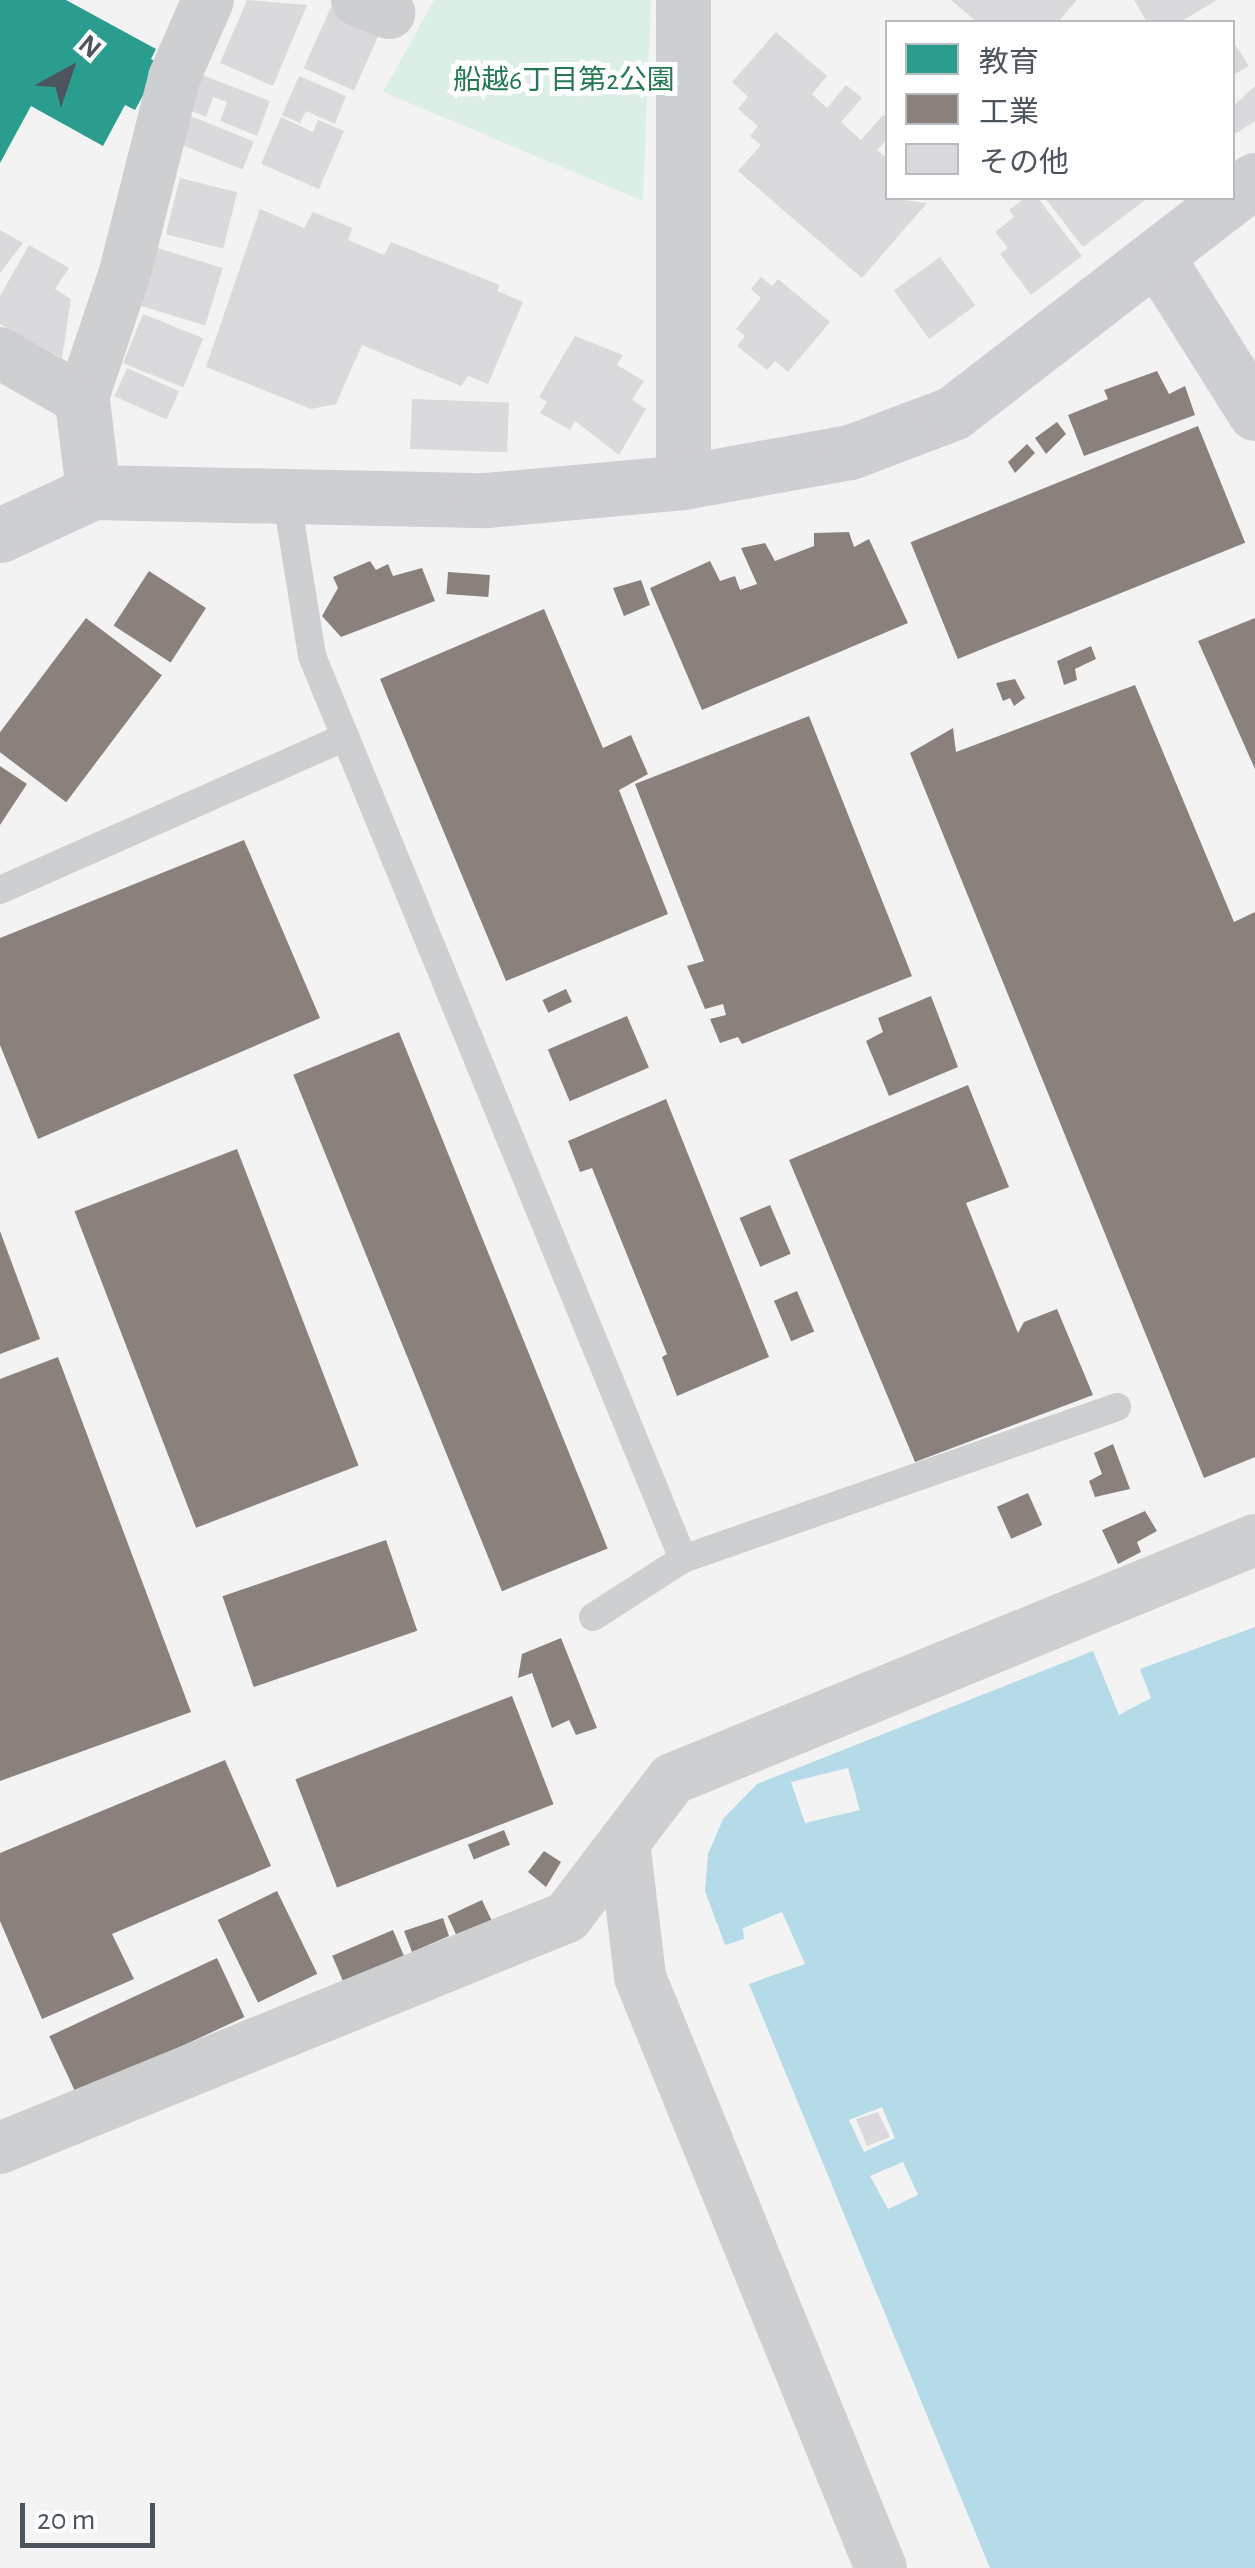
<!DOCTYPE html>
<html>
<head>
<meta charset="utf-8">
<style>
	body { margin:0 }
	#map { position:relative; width:1255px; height:2568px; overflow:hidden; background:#f4f3f3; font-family:"Alegreya Sans","Noto Sans JP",sans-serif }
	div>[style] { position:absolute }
	.green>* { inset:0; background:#dcefe4 }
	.water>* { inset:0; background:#b5dae8 }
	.schools>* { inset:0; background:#2a9d8f }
	.industry>* { inset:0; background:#8a817c; transform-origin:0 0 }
	.building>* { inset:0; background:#dadadc; transform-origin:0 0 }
	.lane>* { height:28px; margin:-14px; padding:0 14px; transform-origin:14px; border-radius:14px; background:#cdcfd1 }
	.street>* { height:52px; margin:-26px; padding:0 26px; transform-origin:26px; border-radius:26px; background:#cdcfd1 }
	.secondary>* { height:55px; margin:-27.5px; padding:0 27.5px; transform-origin:27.5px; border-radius:27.5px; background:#cecfd2 }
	span { translate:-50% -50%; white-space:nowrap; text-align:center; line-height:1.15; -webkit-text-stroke:10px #fff; paint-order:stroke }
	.park-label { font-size:28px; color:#247852 }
	.legend { position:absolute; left:885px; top:20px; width:350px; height:180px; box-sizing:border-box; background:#fff; border:2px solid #b7bbbf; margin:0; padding:12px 18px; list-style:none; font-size:30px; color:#4c555e }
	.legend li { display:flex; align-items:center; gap:20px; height:50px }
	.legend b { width:50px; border:2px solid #b7bbbf }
	.north { position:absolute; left:20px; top:20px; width:100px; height:100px; -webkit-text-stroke:8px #fff; paint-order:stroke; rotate:40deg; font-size:28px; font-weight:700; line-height:40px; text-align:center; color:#4c555e }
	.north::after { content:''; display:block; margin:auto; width:35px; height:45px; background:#4c555e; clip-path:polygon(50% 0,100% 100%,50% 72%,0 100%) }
	.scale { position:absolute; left:20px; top:2503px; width:135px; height:45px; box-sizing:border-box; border:5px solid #4c555e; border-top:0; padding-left:12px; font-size:30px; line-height:35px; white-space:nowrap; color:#4c555e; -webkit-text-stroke:8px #fff; paint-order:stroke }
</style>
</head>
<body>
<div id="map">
	<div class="green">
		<div style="clip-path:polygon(434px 0,651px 0,643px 201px,383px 92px)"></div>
	</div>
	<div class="water">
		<div style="clip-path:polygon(evenodd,1255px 1627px,1255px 2568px,990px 2568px,749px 1984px,805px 1964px,782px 1912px,743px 1928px,744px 1939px,725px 1945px,705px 1891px,708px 1854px,723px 1819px,757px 1784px,1093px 1651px,1119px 1715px,1151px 1698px,1140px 1669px,1255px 1627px,848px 1768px,860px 1810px,805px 1823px,791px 1782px,848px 1768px,1255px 1627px,882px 2107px,895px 2138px,864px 2152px,849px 2120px,882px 2107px,1255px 1627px,903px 2162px,918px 2195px,888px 2209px,870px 2176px,903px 2162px)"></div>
	</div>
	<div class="schools">
		<div style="clip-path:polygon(0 0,66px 0,156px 49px,151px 59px,160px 64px,135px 110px,125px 105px,103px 146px,31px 106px,0 163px)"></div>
	</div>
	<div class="industry">
		<div style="clip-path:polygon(1157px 371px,1169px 394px,1185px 386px,1195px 415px,1084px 456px,1068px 415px,1108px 399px,1104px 390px)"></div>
		<div style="clip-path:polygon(1057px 422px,1066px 434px,1046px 454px,1035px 438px)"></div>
		<div style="left:1198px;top:426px;width:126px;height:310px;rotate:68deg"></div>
		<div style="clip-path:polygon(1027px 444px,1035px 453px,1015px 473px,1008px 462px)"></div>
		<div style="clip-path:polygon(849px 532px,854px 547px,869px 539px,908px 623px,702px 710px,650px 588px,710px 561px,720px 581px,735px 576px,740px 590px,757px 584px,741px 548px,765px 543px,775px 561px,814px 546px,814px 533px)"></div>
		<div style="clip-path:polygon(370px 561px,376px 570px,388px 564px,393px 576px,422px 568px,435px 601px,341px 637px,322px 616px,338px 588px,333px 577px)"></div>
		<div style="left:149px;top:571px;width:68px;height:65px;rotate:33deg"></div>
		<div style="left:448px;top:572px;width:42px;height:22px;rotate:4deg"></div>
		<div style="clip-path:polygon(641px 580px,650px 605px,624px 616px,613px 588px)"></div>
		<div style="clip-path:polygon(544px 609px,603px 748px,631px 735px,648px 774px,619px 790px,668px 914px,506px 981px,380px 679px)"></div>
		<div style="left:86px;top:618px;width:95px;height:159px;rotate:37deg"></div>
		<div style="clip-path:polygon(1255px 618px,1255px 769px,1198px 641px)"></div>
		<div style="clip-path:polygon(1091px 646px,1096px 659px,1075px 669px,1077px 680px,1064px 685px,1057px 661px)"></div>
		<div style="clip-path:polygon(1015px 679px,1025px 698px,1014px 706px,1010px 698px,1003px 701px,996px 683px)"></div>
		<div style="clip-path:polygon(1135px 685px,1234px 922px,1255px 912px,1255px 1457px,1204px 1478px,910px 753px,953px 728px,956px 752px)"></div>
		<div style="clip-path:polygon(809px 716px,912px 976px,742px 1044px,738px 1037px,720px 1043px,710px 1019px,726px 1015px,723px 1004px,705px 1009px,687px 966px,704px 961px,635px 784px)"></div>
		<div style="clip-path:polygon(0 766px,27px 784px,0 825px)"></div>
		<div style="clip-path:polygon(244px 840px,320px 1018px,38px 1139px,0 1045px,0 938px)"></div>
		<div style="left:566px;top:989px;width:14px;height:26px;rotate:65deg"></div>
		<div style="clip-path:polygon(931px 996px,958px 1067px,889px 1096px,866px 1041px,883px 1032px,878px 1018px)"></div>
		<div style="left:627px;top:1016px;width:56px;height:86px;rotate:67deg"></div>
		<div style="left:399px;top:1032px;width:557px;height:114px;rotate:68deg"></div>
		<div style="clip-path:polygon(968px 1085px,1009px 1187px,966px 1203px,1018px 1333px,1024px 1322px,1057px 1309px,1093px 1395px,915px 1462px,789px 1160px)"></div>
		<div style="clip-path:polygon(666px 1099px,769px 1357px,677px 1396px,662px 1357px,667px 1354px,592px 1168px,580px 1172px,568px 1141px)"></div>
		<div style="left:237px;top:1149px;width:339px;height:174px;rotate:69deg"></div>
		<div style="left:770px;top:1205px;width:53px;height:33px;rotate:67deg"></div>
		<div style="clip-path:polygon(0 1231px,40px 1339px,0 1354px)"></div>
		<div style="left:797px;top:1291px;width:44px;height:25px;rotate:67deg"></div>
		<div style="clip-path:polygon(58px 1357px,191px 1712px,0 1781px,0 1379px)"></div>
		<div style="clip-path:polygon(1113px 1444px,1130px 1489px,1095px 1497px,1089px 1481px,1102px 1474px,1094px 1453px)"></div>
		<div style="left:1028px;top:1493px;width:35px;height:34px;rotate:66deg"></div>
		<div style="clip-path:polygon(1145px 1511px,1157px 1531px,1137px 1542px,1141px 1552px,1118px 1564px,1102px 1530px)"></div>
		<div style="left:386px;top:1540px;width:96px;height:173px;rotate:71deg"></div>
		<div style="clip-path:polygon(561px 1638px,597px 1728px,576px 1735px,569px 1720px,552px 1728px,532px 1673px,518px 1678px,522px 1654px)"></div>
		<div style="left:512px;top:1696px;width:116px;height:232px;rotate:69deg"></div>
		<div style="clip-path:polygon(225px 1760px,271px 1866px,112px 1934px,134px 1979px,42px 2019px,0 1921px,0 1853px)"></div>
		<div style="left:504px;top:1830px;width:16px;height:39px;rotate:68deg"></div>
		<div style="clip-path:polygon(544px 1851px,561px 1862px,546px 1887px,528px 1872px)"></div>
		<div style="left:277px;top:1891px;width:92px;height:66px;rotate:64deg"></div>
		<div style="left:482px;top:1900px;width:23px;height:38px;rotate:65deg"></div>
		<div style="clip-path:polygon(443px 1918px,449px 1936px,412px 1952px,404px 1931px)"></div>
		<div style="left:393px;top:1930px;width:33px;height:66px;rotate:67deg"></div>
		<div style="left:217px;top:1958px;width:65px;height:185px;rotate:65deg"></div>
	</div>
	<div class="building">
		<div style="clip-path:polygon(247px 0,307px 5px,273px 86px,220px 63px)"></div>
		<div style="clip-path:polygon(951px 0,1077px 0,1058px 22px,977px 22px)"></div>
		<div style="clip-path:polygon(1134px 0,1217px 0,1180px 22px,1147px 22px)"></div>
		<div style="left:331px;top:7px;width:55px;height:67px;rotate:24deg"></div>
		<div style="clip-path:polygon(776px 32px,827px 76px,812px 94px,827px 108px,846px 85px,862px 98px,841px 122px,861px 140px,883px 115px,888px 119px,888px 138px,877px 150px,888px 159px,888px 198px,927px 203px,862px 278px,738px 171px,761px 145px,750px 136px,758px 126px,738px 109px,748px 97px,732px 82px)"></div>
		<div style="clip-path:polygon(1232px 40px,1249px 66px,1232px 76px)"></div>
		<div style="clip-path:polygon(202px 75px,270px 101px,257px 136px,220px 121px,227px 102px,213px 97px,206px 117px,189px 110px)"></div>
		<div style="clip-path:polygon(299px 76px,346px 96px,335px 124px,306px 111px,300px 123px,282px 115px)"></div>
		<div style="clip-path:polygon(1255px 86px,1255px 121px,1232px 136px,1232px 107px)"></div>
		<div style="left:188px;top:115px;width:71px;height:30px;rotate:22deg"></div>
		<div style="clip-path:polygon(281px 117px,313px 132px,318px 120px,344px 131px,319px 189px,261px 164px)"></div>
		<div style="left:180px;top:178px;width:59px;height:58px;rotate:14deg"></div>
		<div style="clip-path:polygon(1025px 198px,1038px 198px,1082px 256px,1031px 295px,1000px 254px,1008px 248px,995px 232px,1014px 217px,1009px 210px)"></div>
		<div style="clip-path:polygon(1045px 198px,1141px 198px,1144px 201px,1083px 247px)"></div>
		<div style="clip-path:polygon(260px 209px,304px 228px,313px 212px,352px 228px,348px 240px,384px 255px,391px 242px,500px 285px,497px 291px,523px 302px,488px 384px,468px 376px,461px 386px,362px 345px,336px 404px,311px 409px,206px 367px)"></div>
		<div style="clip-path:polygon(0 230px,23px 243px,0 273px)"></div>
		<div style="clip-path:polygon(29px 245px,69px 268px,55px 289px,71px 299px,62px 358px,0 324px,0 296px)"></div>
		<div style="left:154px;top:247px;width:72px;height:60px;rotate:17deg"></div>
		<div style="left:940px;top:257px;width:60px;height:57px;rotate:54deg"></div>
		<div style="clip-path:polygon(761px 277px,772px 286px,778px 279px,830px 322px,788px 372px,775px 361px,767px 370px,737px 346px,745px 336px,736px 329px,761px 298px,751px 289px)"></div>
		<div style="left:143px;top:314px;width:65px;height:53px;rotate:22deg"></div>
		<div style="clip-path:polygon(575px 336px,623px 355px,617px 365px,644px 381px,632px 400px,646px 409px,619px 455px,575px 421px,570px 430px,540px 413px,547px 402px,539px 397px)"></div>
		<div style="left:127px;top:368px;width:57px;height:31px;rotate:24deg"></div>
		<div style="left:412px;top:399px;width:97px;height:50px;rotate:2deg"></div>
		<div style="clip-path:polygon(878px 2112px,890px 2137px,867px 2146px,856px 2119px)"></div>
	</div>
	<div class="lane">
		<div style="left:287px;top:501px;width:157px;rotate:80.8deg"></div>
		<div style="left:312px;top:656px;width:976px;rotate:67.66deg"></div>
		<div style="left:0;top:890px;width:378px;rotate:-23.9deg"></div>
		<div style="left:593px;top:1617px;width:107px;rotate:-32.8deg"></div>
		<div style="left:683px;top:1559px;width:460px;rotate:-19.3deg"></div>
	</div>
	<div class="street">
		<div style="left:357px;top:0;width:35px;rotate:22deg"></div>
		<div style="left:0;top:353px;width:95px;rotate:29.8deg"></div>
		<div style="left:82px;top:400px;width:135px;rotate:-71.4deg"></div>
		<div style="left:125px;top:272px;width:200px;rotate:-75.8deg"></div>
		<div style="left:174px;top:78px;width:85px;rotate:-66.4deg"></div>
		<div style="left:624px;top:1842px;width:136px;rotate:83.2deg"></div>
		<div style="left:640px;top:1977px;width:638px;rotate:67.82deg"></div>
		<div style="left:0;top:2148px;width:612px;rotate:-22.17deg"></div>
		<div style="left:567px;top:1917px;width:173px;rotate:-52.7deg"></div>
		<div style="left:672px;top:1779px;width:630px;rotate:-22.29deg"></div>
	</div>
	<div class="secondary">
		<div style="left:1158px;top:259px;width:182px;rotate:57.8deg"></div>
		<div style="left:82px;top:400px;width:93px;rotate:83.2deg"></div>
		<div style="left:683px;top:482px;width:482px;rotate:-90deg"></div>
		<div style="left:0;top:535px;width:102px;rotate:-24.8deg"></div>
		<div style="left:93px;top:492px;width:393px;rotate:1.2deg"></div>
		<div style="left:486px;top:500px;width:198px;rotate:-5.2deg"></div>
		<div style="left:683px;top:482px;width:170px;rotate:-10.2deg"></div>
		<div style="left:850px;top:452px;width:110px;rotate:-20.7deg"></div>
		<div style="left:953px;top:413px;width:381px;rotate:-37.7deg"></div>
	</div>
	<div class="park-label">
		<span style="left:564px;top:81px">船越6丁目第2公園</span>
	</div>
	<ul class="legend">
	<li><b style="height:28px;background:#2a9d8f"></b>教育</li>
	<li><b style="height:28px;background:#8a817c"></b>工業</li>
	<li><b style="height:28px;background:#dadadc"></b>その他</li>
	</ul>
	<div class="north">N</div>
	<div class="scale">20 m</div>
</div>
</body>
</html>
